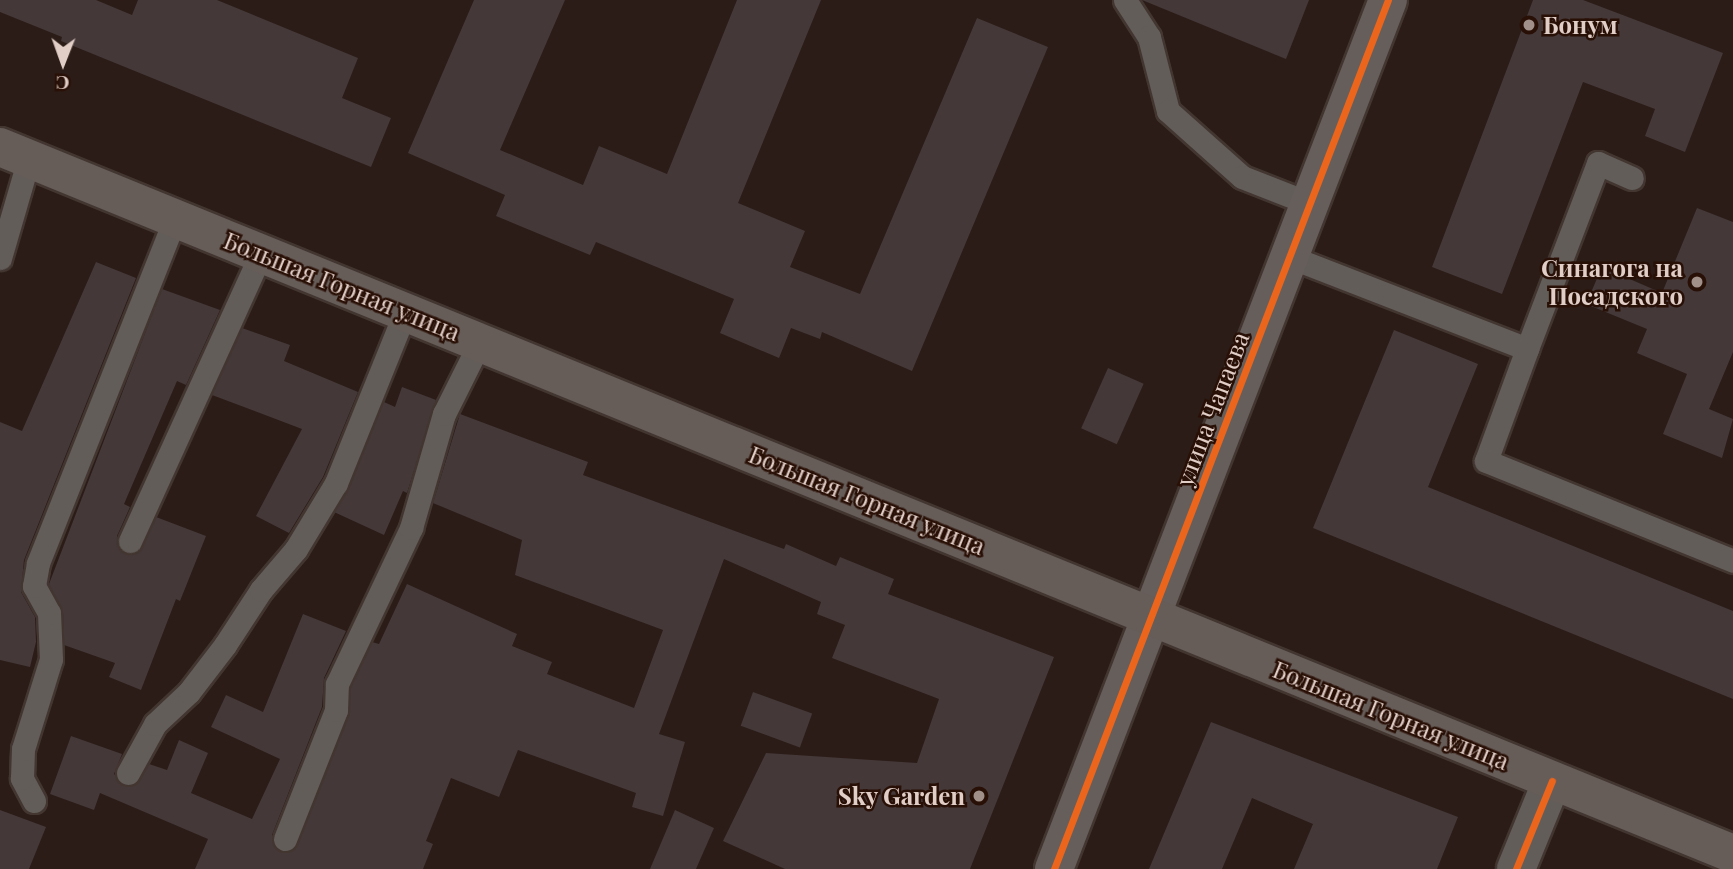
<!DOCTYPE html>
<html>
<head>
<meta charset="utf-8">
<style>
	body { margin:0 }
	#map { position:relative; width:1733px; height:869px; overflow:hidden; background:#2b1c17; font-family:"Playfair Display",serif }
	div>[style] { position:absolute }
	.building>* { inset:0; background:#443838; transform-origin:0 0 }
	.roads { filter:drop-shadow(2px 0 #433631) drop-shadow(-2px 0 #433631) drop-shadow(0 2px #433631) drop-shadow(0 -2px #433631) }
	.lane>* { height:23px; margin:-11.5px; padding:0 11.5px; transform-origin:11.5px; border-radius:11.5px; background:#625d59 }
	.street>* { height:38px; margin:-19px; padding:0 19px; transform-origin:19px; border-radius:19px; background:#625d59 }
	.secondary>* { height:38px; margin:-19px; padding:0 19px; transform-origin:19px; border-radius:19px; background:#665e5a }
	.primary>* { height:38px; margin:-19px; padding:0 19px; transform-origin:19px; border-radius:19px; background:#665c58 }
	.cycleway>* { height:7px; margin:-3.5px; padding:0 3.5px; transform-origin:3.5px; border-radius:3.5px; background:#eb651d }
	.dots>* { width:19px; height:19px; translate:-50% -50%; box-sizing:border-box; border:4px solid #291006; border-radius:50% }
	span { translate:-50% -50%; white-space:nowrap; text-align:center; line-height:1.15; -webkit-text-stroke:5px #291006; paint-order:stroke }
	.poi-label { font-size:24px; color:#e1cec7; font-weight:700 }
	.left { translate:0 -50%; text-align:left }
	.right { translate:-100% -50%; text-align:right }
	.street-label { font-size:24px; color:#e1cec7 }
	.north { position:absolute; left:28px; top:28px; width:70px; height:70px; -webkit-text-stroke:5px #291006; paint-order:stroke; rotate:181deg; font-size:19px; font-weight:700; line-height:28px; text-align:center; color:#e1cec7 }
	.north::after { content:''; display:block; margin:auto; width:24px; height:32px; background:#e1cec7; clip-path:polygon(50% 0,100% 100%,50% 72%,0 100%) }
</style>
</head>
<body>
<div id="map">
	<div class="building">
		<div style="clip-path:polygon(0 0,96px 0,132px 15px,138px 0,217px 0,358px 58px,342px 98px,391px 118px,371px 167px,61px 41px,62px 37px,0 12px)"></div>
		<div style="clip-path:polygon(474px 0,565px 0,500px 150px,583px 185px,599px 146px,667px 174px,737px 0,821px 0,738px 203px,805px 231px,790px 267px,860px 294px,977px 18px,1048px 47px,912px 371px,822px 332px,820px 339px,791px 328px,779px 358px,720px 333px,734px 299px,596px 242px,590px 255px,496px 216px,505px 195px,408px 153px)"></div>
		<div style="clip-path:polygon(1142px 0,1309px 0,1286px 59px)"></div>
		<div style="clip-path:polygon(1533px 0,1583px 0,1723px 53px,1685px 152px,1645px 136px,1655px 109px,1583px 82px,1502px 294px,1432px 267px)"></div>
		<div style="clip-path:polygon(1697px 208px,1733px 222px,1733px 352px,1709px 409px,1733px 419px,1722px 458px,1663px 434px,1687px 374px,1637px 353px,1647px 329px,1586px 304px,1602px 267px,1662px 293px)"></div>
		<div style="clip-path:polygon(96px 262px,136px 278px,24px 560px,21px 592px,35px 617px,36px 642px,30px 667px,0 660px,0 422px,22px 431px)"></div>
		<div style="clip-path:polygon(162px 289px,220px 310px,186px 385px,177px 381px,124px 504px,130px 507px,117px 536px,124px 553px,138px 553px,156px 517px,206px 536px,180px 601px,176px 599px,141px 690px,109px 677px,115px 663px,64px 645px,63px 612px,49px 584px)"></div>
		<div style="clip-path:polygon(242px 328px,290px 345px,284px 361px,358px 392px,323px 477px,289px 533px,256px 516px,302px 429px,212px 395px)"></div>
		<div style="clip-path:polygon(1394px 330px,1478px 364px,1428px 487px,1733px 611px,1733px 699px,1313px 528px)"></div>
		<div style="left:1108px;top:368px;width:39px;height:66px;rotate:24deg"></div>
		<div style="clip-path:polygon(402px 387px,436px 400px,407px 493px,403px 491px,384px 535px,334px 512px,384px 402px,395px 407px)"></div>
		<div style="clip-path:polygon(460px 414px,588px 462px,583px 475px,784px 549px,786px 544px,836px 566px,840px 557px,894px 579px,888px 594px,1054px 657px,970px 869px,785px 869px,723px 841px,766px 753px,917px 763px,939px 699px,832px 658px,845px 625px,817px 614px,821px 602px,724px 559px,659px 734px,685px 742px,663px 816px,632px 807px,636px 793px,518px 750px,499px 797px,451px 778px,426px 841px,433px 844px,423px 869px,195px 869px,208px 839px,100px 793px,94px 810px,50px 794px,71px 736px,122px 754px,114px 774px,128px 787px,140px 780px,149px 764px,167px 770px,179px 740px,208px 753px,191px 793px,252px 819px,280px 759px,211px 727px,226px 695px,263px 712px,303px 614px,346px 631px,324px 678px,322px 707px,272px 835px,279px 852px,293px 850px,349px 715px,351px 687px,372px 642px,379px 644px,407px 584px,517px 634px,512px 646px,552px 662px,547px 674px,634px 708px,663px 630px,515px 575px,522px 540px,433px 503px)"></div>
		<div style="left:753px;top:692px;width:63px;height:36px;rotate:20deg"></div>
		<div style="clip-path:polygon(1211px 722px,1458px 817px,1437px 869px,1294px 869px,1313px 824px,1252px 798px,1222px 869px,1149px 869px)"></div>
		<div style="clip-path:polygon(0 810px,46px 827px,29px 869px,0 869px)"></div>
		<div style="clip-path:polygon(675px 810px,714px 828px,696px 869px,650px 869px)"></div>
	</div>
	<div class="roads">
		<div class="lane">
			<div style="left:1125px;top:0;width:44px;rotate:57deg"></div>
			<div style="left:1149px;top:37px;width:76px;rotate:75.6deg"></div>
			<div style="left:1168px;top:111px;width:99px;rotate:41.7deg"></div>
			<div style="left:1242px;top:177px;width:74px;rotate:21.4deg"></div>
			<div style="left:1290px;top:257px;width:254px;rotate:21.2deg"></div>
			<div style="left:1527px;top:349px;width:199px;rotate:-69.1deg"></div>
			<div style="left:1598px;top:163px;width:37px;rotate:24deg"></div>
			<div style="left:0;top:258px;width:104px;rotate:-73.8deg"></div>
			<div style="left:1527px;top:349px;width:119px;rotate:110.1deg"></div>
			<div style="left:1486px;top:461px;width:266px;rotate:22deg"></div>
			<div style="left:130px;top:541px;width:316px;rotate:-65.5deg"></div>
			<div style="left:128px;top:773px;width:56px;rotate:-61.1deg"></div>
			<div style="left:155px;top:724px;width:47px;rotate:-43.3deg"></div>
			<div style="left:189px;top:692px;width:59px;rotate:-52.5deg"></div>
			<div style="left:225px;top:645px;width:66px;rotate:-56.8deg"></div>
			<div style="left:261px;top:590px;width:54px;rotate:-49.5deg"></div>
			<div style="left:296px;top:549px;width:77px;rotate:-58.8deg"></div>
			<div style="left:336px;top:483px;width:184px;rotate:-68deg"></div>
			<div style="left:34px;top:801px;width:26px;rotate:-118deg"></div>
			<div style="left:22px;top:778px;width:29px;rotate:-88deg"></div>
			<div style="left:23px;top:749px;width:94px;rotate:-72.7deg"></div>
			<div style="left:51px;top:659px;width:46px;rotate:-92.5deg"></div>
			<div style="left:49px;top:613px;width:31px;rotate:-119deg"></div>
			<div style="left:34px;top:586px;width:23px;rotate:-80deg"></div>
			<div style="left:38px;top:563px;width:371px;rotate:-68.3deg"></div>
			<div style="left:285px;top:839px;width:139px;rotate:-68.4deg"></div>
			<div style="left:336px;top:710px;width:26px;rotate:-88deg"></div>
			<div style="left:337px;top:684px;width:173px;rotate:-64.6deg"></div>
			<div style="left:411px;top:528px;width:119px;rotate:-73.9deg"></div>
			<div style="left:444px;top:414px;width:80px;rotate:-63.4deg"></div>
		</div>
		<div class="street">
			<div style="left:1516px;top:869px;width:95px;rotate:-67.8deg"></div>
		</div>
		<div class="secondary">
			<div style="left:1054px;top:869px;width:931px;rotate:-68.98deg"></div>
		</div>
		<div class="primary">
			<div style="left:0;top:147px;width:1872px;rotate:22.19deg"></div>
		</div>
	</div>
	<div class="cycleway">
		<div style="left:1054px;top:869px;width:931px;rotate:-68.98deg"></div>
		<div style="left:1516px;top:869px;width:95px;rotate:-67.8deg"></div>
	</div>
	<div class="dots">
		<div style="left:1529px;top:25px;background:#a19089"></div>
		<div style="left:1697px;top:282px;background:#a19089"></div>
		<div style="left:979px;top:796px;background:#a19089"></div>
	</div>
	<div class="poi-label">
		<span class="left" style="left:1543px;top:25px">Бонум</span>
		<span class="right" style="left:1683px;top:282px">Синагога на<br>Посадского</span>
		<span class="right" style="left:965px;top:796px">Sky Garden</span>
	</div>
	<div class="street-label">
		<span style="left:342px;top:286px;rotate:22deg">Большая Горная улица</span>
		<span style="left:1212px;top:409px;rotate:-69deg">улица Чапаева</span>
		<span style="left:867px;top:500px;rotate:22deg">Большая Горная улица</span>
		<span style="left:1391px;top:715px;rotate:22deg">Большая Горная улица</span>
	</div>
	<div class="north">С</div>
</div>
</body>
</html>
